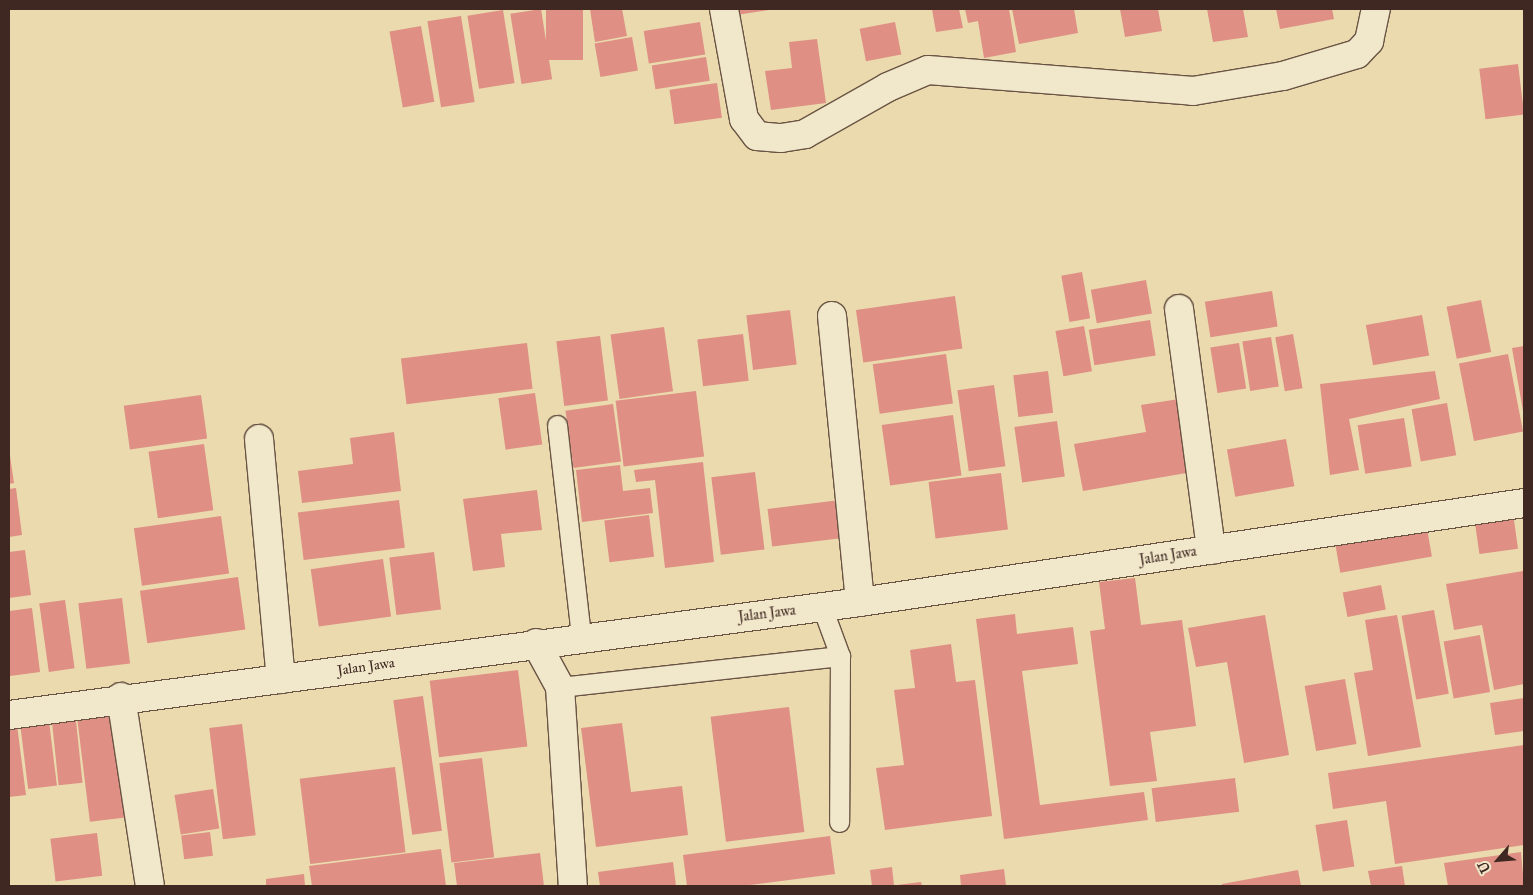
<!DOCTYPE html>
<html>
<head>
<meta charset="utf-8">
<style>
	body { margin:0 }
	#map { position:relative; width:1533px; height:895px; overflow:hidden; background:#eadaae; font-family:"IM FELL Great Primer",serif }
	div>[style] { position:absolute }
	.building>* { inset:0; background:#df8f84; transform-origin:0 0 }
	.roads { filter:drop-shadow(1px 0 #695444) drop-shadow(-1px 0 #695444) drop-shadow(0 1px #695444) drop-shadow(0 -1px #695444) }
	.lane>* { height:19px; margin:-9.5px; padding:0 9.5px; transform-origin:9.5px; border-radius:9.5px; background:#f1e7ca }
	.street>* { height:28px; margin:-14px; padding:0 14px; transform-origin:14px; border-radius:14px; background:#f1e7ca }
	.secondary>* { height:28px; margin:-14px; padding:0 14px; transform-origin:14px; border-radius:14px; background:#f1e7ca }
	span { translate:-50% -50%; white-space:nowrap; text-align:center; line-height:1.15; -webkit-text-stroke:4.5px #f1e7ca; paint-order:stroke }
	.street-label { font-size:14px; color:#3e2821 }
	.frame { position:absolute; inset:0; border:10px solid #3e2821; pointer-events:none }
	.north { position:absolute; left:1473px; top:835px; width:50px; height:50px; -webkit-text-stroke:4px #f1e7ca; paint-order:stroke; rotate:243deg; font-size:14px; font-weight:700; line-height:20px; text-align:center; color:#3e2821 }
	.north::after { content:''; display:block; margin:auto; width:18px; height:22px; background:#3e2821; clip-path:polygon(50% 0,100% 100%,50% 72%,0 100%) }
</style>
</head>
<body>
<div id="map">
	<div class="building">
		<div style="left:541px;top:9px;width:71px;height:31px;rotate:81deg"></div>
		<div style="left:546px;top:9px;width:37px;height:51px"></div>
		<div style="clip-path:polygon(590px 9px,622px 9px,627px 36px,595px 42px)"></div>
		<div style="clip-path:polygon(735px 9px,769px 9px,769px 10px,736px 15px)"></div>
		<div style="clip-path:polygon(932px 9px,959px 9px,963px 28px,936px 32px)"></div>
		<div style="clip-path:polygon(965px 9px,1009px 9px,1016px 52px,984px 58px,978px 21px,968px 23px)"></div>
		<div style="clip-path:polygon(1012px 9px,1074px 9px,1078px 33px,1019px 44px)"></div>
		<div style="clip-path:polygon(1120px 9px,1158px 9px,1162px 31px,1125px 37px)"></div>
		<div style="clip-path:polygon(1207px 9px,1243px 9px,1248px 37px,1213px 42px)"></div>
		<div style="clip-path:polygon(1276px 9px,1332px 9px,1334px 19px,1280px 29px)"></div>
		<div style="left:503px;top:10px;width:74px;height:36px;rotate:81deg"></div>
		<div style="left:461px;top:16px;width:87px;height:34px;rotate:81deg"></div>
		<div style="left:700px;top:22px;width:33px;height:57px;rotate:81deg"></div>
		<div style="left:895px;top:22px;width:33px;height:36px;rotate:79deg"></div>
		<div style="left:421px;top:26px;width:77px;height:32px;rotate:80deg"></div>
		<div style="left:632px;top:37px;width:34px;height:38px;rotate:80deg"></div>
		<div style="clip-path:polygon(817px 39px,826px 103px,771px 110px,765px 71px,792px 68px,789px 42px)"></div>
		<div style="left:706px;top:57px;width:24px;height:55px;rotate:81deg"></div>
		<div style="left:1518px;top:64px;width:51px;height:39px;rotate:83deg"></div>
		<div style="left:717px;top:83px;width:35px;height:48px;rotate:82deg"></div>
		<div style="left:1082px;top:272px;width:47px;height:21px;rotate:80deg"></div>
		<div style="left:1146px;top:280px;width:34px;height:56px;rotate:80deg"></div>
		<div style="left:1272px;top:291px;width:36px;height:68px;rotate:81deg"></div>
		<div style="left:955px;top:296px;width:53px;height:100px;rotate:82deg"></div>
		<div style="left:1481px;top:300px;width:53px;height:35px;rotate:79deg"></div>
		<div style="left:790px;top:310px;width:55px;height:44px;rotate:83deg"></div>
		<div style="left:1422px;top:315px;width:41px;height:57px;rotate:80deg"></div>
		<div style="left:1150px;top:320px;width:36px;height:62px;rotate:81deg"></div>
		<div style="left:1084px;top:326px;width:46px;height:29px;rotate:80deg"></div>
		<div style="left:664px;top:327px;width:65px;height:54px;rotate:82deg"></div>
		<div style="left:743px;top:334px;width:47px;height:46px;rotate:83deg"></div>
		<div style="left:1293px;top:334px;width:55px;height:18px;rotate:80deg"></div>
		<div style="left:600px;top:336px;width:65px;height:44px;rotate:83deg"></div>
		<div style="left:1271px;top:337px;width:50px;height:29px;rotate:81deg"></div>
		<div style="left:527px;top:343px;width:46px;height:127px;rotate:83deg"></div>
		<div style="left:1239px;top:343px;width:46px;height:29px;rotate:81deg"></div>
		<div style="clip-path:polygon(1524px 346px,1524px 411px,1523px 411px,1512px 348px)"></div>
		<div style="left:946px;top:354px;width:50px;height:74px;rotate:82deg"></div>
		<div style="left:1508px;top:354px;width:79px;height:50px;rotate:79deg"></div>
		<div style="left:1048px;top:371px;width:42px;height:35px;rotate:83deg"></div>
		<div style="clip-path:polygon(1435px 371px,1440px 399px,1349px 419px,1359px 470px,1330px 475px,1320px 384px)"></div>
		<div style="left:994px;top:385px;width:82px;height:37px;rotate:82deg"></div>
		<div style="left:696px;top:391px;width:66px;height:81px;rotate:83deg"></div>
		<div style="left:535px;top:393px;width:52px;height:37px;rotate:82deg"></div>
		<div style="left:201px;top:395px;width:44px;height:78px;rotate:82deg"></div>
		<div style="clip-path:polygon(1179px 399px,1192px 472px,1083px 491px,1074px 444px,1146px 432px,1141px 405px)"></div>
		<div style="left:1447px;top:403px;width:53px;height:36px;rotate:80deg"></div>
		<div style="left:613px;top:404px;width:58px;height:48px;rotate:82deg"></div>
		<div style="left:953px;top:415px;width:61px;height:72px;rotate:82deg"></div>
		<div style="left:1404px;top:418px;width:49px;height:47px;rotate:81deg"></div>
		<div style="left:1057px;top:421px;width:56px;height:43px;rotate:82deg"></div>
		<div style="clip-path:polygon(394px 432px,401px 491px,302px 503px,298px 471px,353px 464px,350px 438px)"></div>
		<div style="left:1286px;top:439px;width:48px;height:60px;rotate:80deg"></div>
		<div style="left:204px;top:444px;width:67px;height:56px;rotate:82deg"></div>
		<div style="clip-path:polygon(9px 449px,14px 483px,9px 484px)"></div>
		<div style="clip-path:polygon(703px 462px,714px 562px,665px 568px,655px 480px,636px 482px,634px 470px)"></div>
		<div style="clip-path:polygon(620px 465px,623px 491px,650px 488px,653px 513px,582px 522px,576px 470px)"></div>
		<div style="left:755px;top:472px;width:78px;height:44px;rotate:83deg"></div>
		<div style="left:1001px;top:473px;width:57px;height:73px;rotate:83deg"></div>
		<div style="clip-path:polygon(16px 488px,22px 535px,9px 537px,9px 489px)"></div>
		<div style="clip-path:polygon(537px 490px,542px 530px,501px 534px,505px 567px,473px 571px,463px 499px)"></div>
		<div style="left:399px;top:500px;width:48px;height:102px;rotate:83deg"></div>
		<div style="left:840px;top:500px;width:38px;height:73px;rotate:83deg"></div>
		<div style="left:1513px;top:513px;width:36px;height:39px;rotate:82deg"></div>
		<div style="left:649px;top:515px;width:42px;height:45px;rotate:83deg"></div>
		<div style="left:221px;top:516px;width:58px;height:88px;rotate:82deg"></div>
		<div style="left:1426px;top:523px;width:34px;height:93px;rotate:80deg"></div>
		<div style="clip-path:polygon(25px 550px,31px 595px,9px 598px,9px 552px)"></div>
		<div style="left:434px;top:552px;width:58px;height:45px;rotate:83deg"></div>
		<div style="left:383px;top:559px;width:58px;height:73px;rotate:82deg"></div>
		<div style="clip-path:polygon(1523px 571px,1524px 684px,1494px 690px,1482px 625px,1454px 630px,1446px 584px)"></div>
		<div style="left:238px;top:577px;width:53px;height:99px;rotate:82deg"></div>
		<div style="clip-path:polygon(1135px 578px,1141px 625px,1182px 620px,1196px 726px,1150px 732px,1157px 781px,1110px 786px,1090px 631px,1105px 629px,1099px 582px)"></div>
		<div style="left:1381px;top:585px;width:25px;height:39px;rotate:79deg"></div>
		<div style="left:122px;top:598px;width:66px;height:44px;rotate:83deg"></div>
		<div style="left:65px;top:600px;width:69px;height:26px;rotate:82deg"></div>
		<div style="clip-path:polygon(32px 608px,40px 672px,10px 676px,9px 611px)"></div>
		<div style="left:1434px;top:610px;width:85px;height:33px;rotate:80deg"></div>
		<div style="clip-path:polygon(1015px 614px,1017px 634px,1073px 627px,1078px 664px,1022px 671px,1040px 805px,1144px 792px,1148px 820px,1004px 839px,976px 619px)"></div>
		<div style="clip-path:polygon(1265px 615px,1289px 755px,1244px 763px,1227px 662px,1196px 667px,1188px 628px)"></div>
		<div style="clip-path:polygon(1397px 615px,1421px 747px,1368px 756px,1354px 673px,1373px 670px,1365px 620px)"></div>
		<div style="left:1480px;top:635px;width:58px;height:37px;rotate:80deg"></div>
		<div style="clip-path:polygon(951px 644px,956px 682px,975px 680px,992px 816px,885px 830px,876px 768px,904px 765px,894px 690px,915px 688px,910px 650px)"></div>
		<div style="left:518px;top:670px;width:77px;height:89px;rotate:83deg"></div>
		<div style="left:1345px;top:679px;width:66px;height:41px;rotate:80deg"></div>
		<div style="left:423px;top:696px;width:136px;height:30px;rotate:82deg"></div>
		<div style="clip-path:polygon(1524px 698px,1524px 731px,1495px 735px,1490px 703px)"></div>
		<div style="left:789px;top:707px;width:126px;height:79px;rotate:83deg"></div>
		<div style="left:123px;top:714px;width:103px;height:46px;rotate:83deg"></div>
		<div style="left:49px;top:721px;width:65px;height:29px;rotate:83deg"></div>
		<div style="left:76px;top:721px;width:62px;height:24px;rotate:84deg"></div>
		<div style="clip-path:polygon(622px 723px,631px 792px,682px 786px,688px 835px,596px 847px,581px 728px)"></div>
		<div style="left:242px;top:724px;width:112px;height:33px;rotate:83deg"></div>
		<div style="clip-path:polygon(17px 725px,26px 795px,9px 797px,9px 726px)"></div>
		<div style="clip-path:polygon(1524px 745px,1524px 845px,1395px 864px,1386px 801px,1333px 809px,1328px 773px)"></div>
		<div style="left:482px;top:758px;width:100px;height:43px;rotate:83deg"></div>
		<div style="left:395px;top:767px;width:86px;height:96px;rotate:83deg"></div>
		<div style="left:1235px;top:778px;width:34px;height:84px;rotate:83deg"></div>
		<div style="left:213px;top:789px;width:40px;height:39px;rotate:81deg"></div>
		<div style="left:1347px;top:820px;width:47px;height:32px;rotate:81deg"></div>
		<div style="left:210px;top:832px;width:24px;height:29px;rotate:83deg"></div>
		<div style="left:97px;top:833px;width:43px;height:47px;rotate:83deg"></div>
		<div style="clip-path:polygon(830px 836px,835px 874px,742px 886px,687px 886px,683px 855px)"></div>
		<div style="clip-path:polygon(441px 849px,446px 886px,312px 886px,309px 866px)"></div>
		<div style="clip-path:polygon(1521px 852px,1524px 886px,1448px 886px,1444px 863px)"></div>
		<div style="clip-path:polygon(540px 853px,544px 886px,457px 886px,454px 863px)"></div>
		<div style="clip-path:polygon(673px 862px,676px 886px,600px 886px,598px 872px)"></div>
		<div style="clip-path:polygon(1402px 866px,1405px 886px,1371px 886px,1368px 871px)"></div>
		<div style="clip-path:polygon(892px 867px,894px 886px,872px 886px,870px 870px)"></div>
		<div style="clip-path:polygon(1004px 869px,1006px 886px,961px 886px,960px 875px)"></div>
		<div style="clip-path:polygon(1298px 870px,1301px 886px,1222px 886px,1222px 884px)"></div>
		<div style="clip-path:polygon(304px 874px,305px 886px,266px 886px,266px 879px)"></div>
		<div style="clip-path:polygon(921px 882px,922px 886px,897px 886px,897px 885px)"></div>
	</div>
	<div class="roads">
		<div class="lane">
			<div style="left:557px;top:425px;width:213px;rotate:83.5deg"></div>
			<div style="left:822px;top:607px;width:52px;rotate:69.8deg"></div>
			<div style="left:840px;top:656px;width:166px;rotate:90.3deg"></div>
			<div style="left:560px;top:687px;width:282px;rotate:-6.3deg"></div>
		</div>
		<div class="street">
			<div style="left:724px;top:9px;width:112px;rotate:79.7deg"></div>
			<div style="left:744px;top:119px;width:21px;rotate:53deg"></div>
			<div style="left:757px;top:136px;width:24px;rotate:5deg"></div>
			<div style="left:781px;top:138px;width:24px;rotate:-9deg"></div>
			<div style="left:805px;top:134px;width:95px;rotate:-29.5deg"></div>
			<div style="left:888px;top:87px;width:43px;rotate:-23deg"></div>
			<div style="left:928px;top:70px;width:266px;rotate:4.5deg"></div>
			<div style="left:1193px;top:91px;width:91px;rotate:-9.5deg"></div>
			<div style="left:1283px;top:76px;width:77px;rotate:-16.6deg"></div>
			<div style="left:1357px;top:54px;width:18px;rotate:-47deg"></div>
			<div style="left:1369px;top:41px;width:33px;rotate:-78deg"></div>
			<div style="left:1179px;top:309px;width:243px;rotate:82.4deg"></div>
			<div style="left:832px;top:316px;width:287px;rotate:84.4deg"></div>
			<div style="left:259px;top:439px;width:241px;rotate:84.8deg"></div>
			<div style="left:536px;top:643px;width:50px;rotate:61.4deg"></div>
			<div style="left:560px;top:687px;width:199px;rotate:86.3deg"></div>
			<div style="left:121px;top:697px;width:191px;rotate:81.3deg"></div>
		</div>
		<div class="secondary">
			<div style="left:9px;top:715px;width:858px;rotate:-7.56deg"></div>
			<div style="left:860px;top:602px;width:671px;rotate:-8.48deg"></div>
		</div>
	</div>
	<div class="street-label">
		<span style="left:1168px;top:556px;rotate:-9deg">Jalan Jawa</span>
		<span style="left:767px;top:614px;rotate:-7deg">Jalan Jawa</span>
		<span style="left:366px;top:667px;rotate:-8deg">Jalan Jawa</span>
	</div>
	<div class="frame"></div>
	<div class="north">U</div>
</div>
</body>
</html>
